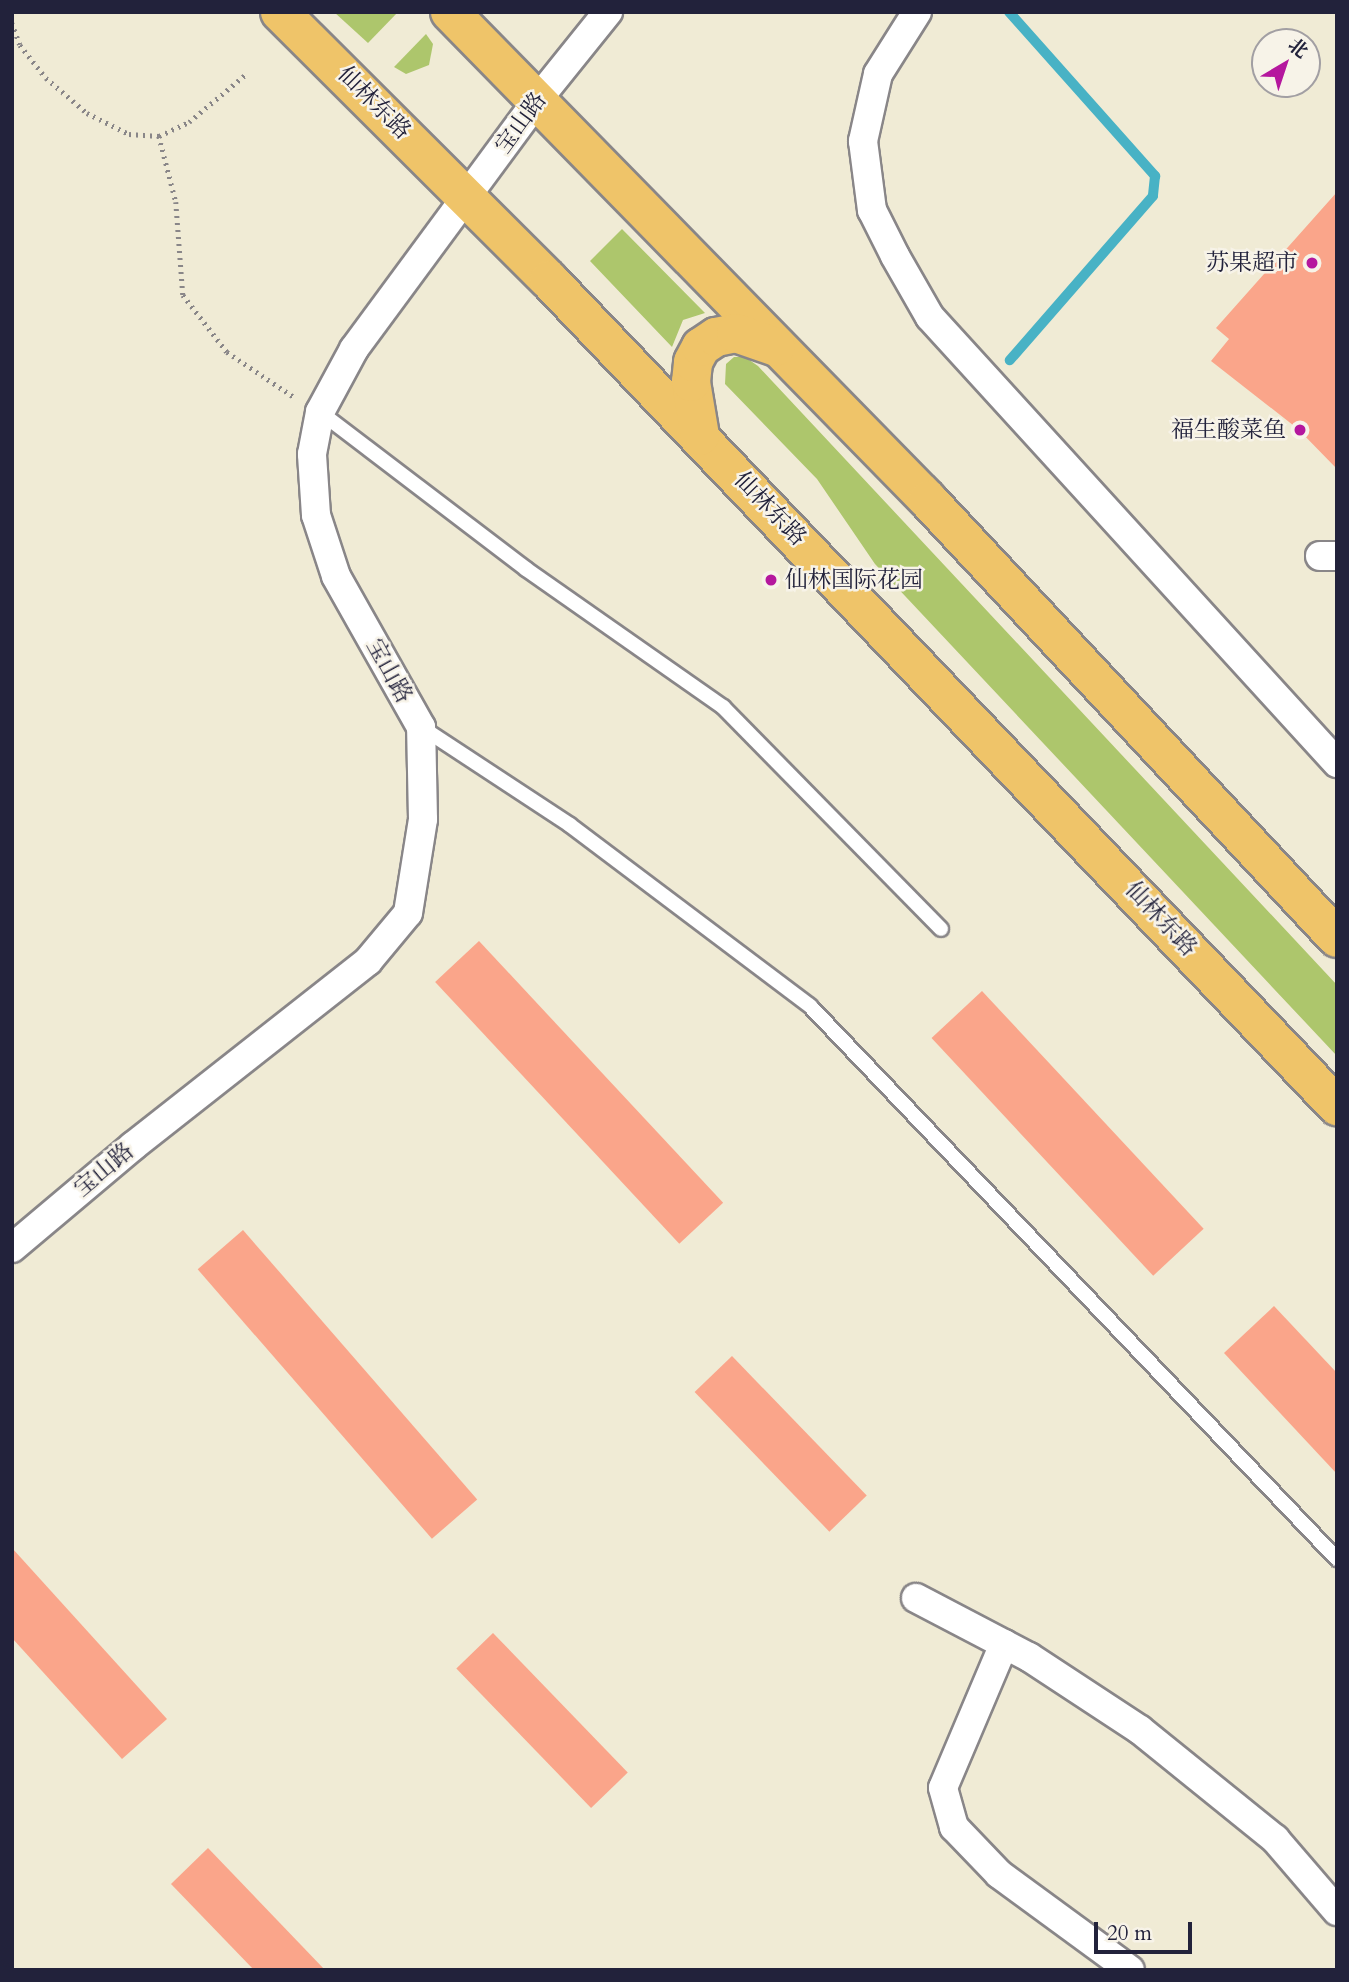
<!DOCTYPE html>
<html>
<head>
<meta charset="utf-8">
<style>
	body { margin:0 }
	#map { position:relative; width:1349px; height:1982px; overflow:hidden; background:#f0ebd5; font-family:Cardo,"Noto Serif SC",serif }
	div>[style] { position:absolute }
	.green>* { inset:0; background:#adc66c }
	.stream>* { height:10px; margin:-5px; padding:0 5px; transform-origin:5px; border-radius:5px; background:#48b2c5 }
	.building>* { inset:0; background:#faa58a; transform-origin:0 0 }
	.path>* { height:4.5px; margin-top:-2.25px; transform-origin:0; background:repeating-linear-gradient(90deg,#898688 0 2px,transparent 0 7px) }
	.roads { filter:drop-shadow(2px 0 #898688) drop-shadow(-2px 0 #898688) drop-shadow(0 2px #898688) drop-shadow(0 -2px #898688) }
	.lane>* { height:14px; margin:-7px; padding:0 7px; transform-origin:7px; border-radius:7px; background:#fff }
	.street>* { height:28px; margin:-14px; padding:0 14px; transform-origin:14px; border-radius:14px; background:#fff }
	.primary>* { height:38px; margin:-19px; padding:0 19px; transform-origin:19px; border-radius:19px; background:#efc469 }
	.dots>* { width:19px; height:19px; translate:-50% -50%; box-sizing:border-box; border:4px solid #f7f3e8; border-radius:50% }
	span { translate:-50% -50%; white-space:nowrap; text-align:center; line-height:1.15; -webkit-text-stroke:5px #f7f3e8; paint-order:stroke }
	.street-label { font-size:23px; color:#22223b }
	.poi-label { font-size:23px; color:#22223b }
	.right { translate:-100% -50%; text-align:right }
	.left { translate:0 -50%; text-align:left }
	.frame { position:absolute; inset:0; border:14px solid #22223b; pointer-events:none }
	.north { position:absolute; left:1251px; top:28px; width:70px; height:70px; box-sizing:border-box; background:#f7f3e8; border:2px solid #a29fa3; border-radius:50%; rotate:39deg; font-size:19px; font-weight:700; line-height:28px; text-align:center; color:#22223b }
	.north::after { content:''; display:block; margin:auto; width:24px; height:32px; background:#b5179e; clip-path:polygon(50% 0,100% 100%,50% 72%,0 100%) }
	.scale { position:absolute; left:1094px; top:1922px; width:98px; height:32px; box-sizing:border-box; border:4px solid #22223b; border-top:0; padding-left:9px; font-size:21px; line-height:24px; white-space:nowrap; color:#22223b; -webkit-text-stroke:5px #f7f3e8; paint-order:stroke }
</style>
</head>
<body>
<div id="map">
	<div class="green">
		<div style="clip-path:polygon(334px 12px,398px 12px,368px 43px)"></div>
		<div style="clip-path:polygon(426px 34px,433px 44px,429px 65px,406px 74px,394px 67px)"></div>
		<div style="clip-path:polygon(622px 229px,705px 313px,683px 320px,672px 347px,590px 261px)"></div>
		<div style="clip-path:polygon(734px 357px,745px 357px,758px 366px,1337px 985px,1337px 1056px,875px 564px,817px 479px,725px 384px,726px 364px)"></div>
	</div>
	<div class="stream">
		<div style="left:1009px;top:12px;width:220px;rotate:48.3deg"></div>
		<div style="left:1155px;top:176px;width:20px;rotate:96deg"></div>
		<div style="left:1153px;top:196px;width:218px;rotate:131.1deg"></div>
	</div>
	<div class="building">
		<div style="clip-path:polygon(1337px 192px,1337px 469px,1298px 429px,1211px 361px,1229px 339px,1216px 328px)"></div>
		<div style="left:479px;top:941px;width:358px;height:60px;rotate:47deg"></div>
		<div style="left:982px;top:991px;width:325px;height:69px;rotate:47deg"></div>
		<div style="left:243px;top:1230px;width:357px;height:60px;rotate:49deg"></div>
		<div style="clip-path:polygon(1274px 1306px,1337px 1373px,1337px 1474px,1224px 1353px)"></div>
		<div style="left:732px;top:1356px;width:194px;height:52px;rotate:46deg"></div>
		<div style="clip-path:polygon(12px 1548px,167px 1719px,122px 1759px,12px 1638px)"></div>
		<div style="left:493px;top:1633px;width:194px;height:51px;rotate:46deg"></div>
		<div style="clip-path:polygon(208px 1848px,325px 1970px,254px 1970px,171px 1884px)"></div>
	</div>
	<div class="path">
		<div style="left:12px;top:23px;width:23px;rotate:70deg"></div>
		<div style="left:20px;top:45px;width:42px;rotate:51.8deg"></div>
		<div style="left:46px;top:78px;width:54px;rotate:40.5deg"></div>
		<div style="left:87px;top:113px;width:47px;rotate:26.6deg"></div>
		<div style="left:129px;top:134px;width:30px;rotate:4deg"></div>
		<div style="left:159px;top:136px;width:33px;rotate:-25deg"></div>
		<div style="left:189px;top:122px;width:73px;rotate:-40deg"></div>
		<div style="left:159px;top:136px;width:68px;rotate:75.6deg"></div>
		<div style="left:176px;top:202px;width:93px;rotate:85.7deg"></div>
		<div style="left:183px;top:295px;width:72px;rotate:52.3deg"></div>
		<div style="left:227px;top:352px;width:81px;rotate:33.9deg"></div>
	</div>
	<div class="roads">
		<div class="lane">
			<div style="left:320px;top:412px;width:259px;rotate:37.3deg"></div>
			<div style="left:526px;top:569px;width:241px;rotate:35deg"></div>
			<div style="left:723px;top:707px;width:311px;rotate:45.5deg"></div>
			<div style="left:421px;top:727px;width:178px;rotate:33.3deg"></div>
			<div style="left:570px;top:825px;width:301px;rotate:37deg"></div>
			<div style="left:810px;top:1006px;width:764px;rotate:46.38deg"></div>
		</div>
		<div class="street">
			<div style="left:917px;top:12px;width:73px;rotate:122.2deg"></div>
			<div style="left:878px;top:74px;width:69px;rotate:102.6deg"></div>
			<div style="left:863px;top:141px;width:70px;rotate:82.6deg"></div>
			<div style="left:872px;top:210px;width:51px;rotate:63.4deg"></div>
			<div style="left:895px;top:256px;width:70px;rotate:60.2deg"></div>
			<div style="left:930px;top:317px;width:604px;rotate:47.62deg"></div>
			<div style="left:1320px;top:556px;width:17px"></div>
			<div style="left:12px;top:1248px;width:158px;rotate:-40.1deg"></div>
			<div style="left:133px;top:1146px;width:299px;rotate:-38.2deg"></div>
			<div style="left:368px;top:961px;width:62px;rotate:-50.2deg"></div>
			<div style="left:408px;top:913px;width:95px;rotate:-80.9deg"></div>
			<div style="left:423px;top:819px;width:92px;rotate:-91.2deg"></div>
			<div style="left:421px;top:727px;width:173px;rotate:-119.4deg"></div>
			<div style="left:336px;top:576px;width:64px;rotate:-108.2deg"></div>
			<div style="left:316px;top:515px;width:61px;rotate:-93.8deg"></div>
			<div style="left:312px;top:454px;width:43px;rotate:-79.2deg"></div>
			<div style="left:320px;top:412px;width:72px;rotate:-61.6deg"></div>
			<div style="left:354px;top:349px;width:310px;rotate:-53.6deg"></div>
			<div style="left:538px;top:99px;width:112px;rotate:-51.2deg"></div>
			<div style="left:916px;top:1598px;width:127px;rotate:27.6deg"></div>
			<div style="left:1029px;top:1657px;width:133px;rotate:33.3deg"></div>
			<div style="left:1140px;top:1730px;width:174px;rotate:38.9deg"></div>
			<div style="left:1275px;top:1839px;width:95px;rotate:49.3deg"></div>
			<div style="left:1004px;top:1644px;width:156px;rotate:113deg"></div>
			<div style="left:943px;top:1788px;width:41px;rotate:74.2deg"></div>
			<div style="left:954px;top:1827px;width:65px;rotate:46.2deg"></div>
			<div style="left:999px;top:1874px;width:162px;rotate:36.2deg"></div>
		</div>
		<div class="primary">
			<div style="left:280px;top:12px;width:380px;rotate:44.9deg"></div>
			<div style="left:549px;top:280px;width:1142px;rotate:46.35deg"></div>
			<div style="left:450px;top:12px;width:683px;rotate:45.59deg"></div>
			<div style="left:928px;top:500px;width:599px;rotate:46.96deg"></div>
			<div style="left:700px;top:436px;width:55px;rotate:-99.5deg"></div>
			<div style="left:691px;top:382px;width:20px;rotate:-84deg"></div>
			<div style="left:693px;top:362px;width:17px;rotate:-62deg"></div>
			<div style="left:701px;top:347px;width:18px;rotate:-34deg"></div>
			<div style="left:716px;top:337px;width:20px;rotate:-11deg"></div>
			<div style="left:736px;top:333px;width:42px;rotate:19.3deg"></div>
		</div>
	</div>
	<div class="dots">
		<div style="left:1312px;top:263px;background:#b5179e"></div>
		<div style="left:1300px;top:430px;background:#b5179e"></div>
		<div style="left:771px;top:580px;background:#b5179e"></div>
	</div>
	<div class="street-label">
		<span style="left:374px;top:103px;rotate:45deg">仙林东路</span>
		<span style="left:521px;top:123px;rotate:-54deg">宝山路</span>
		<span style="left:770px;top:509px;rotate:46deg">仙林东路</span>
		<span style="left:389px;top:671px;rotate:61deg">宝山路</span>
		<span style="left:1161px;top:919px;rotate:47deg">仙林东路</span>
		<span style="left:104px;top:1170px;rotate:-40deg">宝山路</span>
	</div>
	<div class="poi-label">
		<span class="right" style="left:1298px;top:263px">苏果超市</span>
		<span class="right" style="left:1286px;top:430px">福生酸菜鱼</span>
		<span class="left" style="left:785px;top:580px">仙林国际花园</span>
	</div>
	<div class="frame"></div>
	<div class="north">北</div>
	<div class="scale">20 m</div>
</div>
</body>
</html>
